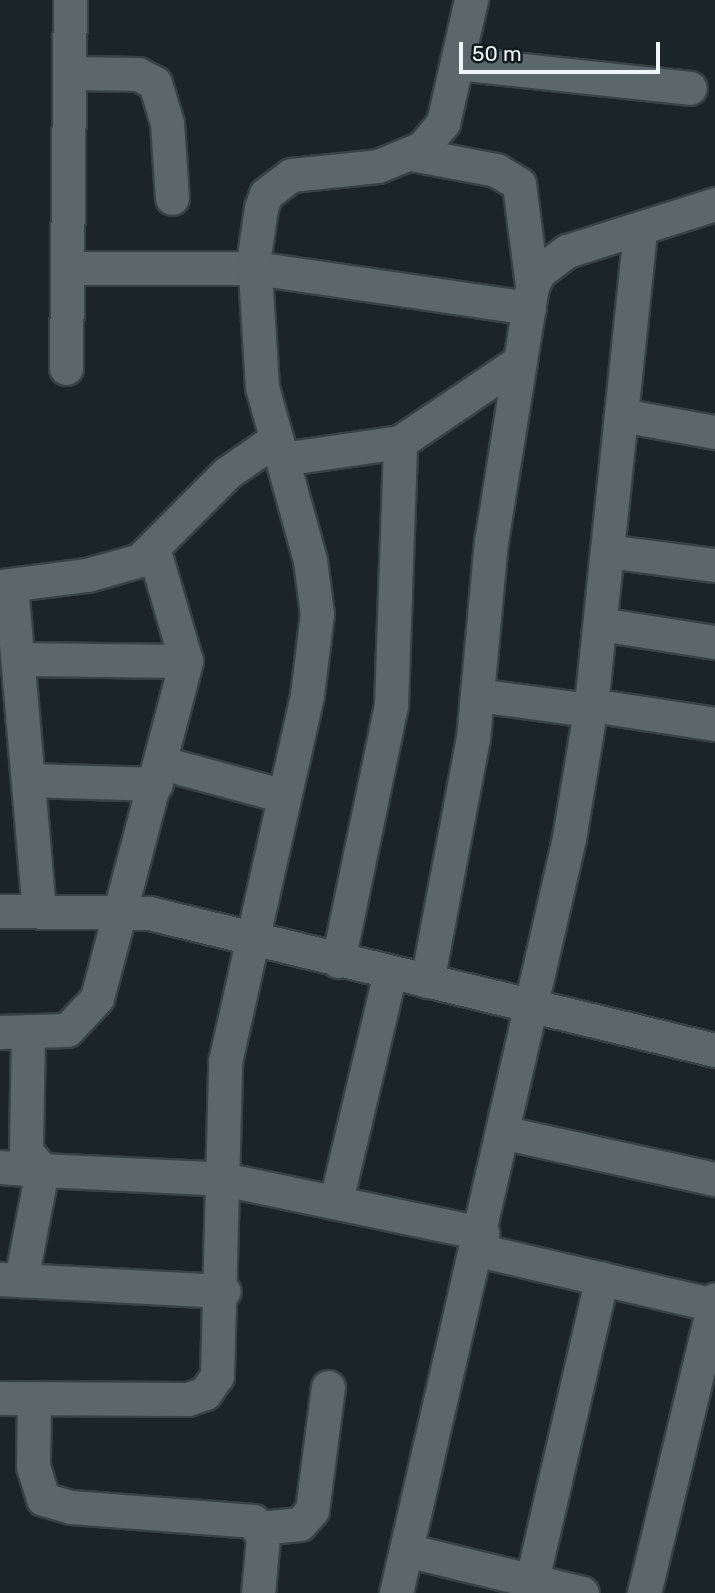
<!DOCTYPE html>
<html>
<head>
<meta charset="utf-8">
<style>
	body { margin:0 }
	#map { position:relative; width:715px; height:1593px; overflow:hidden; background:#1b2529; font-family:Rubik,sans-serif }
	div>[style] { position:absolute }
	.roads { filter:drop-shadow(2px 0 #384145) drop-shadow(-2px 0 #384145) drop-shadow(0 2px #384145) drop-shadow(0 -2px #384145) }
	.minor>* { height:33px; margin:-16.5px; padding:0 16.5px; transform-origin:16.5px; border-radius:16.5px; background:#5b676b }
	span { translate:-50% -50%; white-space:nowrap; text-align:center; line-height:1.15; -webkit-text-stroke:7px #121c1f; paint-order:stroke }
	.scale { position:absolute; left:459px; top:42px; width:201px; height:32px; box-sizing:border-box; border:4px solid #eff6f8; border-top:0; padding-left:9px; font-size:21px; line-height:24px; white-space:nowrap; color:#eff6f8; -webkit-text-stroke:5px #121c1f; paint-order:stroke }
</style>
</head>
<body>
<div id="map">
	<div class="roads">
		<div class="minor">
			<div style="left:457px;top:63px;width:234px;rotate:6.1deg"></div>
			<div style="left:71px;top:73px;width:67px;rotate:0.9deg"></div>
			<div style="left:138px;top:74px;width:19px;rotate:28deg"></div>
			<div style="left:155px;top:83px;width:42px;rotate:73.3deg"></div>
			<div style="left:167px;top:123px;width:75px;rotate:86.2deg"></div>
			<div style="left:412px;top:154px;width:86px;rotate:10.8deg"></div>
			<div style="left:496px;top:170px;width:27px;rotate:31deg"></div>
			<div style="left:519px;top:184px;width:103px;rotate:82.7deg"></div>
			<div style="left:68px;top:268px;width:187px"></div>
			<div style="left:255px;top:268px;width:277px;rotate:8.3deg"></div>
			<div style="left:66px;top:368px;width:368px;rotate:-89.4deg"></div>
			<div style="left:621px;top:415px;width:96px;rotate:10.3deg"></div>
			<div style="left:282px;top:459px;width:119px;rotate:-8.2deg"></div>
			<div style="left:400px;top:442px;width:145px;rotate:-34deg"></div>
			<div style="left:607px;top:551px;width:109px;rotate:7.4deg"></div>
			<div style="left:11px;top:585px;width:327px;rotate:85.1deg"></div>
			<div style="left:0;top:586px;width:88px;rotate:-7.2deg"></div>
			<div style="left:87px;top:575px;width:55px;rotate:-15.8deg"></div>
			<div style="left:140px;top:560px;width:123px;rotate:-45deg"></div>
			<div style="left:227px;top:473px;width:60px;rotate:-34.8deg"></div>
			<div style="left:600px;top:624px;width:116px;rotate:8.9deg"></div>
			<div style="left:18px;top:659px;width:168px;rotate:0.7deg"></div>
			<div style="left:477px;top:695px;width:114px;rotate:7.6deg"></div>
			<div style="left:591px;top:705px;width:125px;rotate:8.7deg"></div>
			<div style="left:162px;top:763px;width:126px;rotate:15.1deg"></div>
			<div style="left:28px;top:780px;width:128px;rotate:1.8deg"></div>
			<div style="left:0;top:911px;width:149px;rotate:0.8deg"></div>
			<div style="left:149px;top:913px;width:582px;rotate:13.61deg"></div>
			<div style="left:338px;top:961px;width:261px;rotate:-78.3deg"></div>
			<div style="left:391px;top:705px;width:263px;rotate:-88deg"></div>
			<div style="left:427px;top:981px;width:247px;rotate:-79.3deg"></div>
			<div style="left:473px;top:738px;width:197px;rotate:-84.8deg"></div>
			<div style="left:491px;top:542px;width:259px;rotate:-80.9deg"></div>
			<div style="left:532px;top:286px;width:16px;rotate:-63deg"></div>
			<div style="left:539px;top:272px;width:35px;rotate:-37deg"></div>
			<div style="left:567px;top:251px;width:155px;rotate:-17.6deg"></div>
			<div style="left:28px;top:1031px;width:120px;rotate:91deg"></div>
			<div style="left:26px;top:1151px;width:25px;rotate:50deg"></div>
			<div style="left:42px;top:1170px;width:181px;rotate:2.8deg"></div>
			<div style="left:223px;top:1179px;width:265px;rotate:11.8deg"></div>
			<div style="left:0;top:1032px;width:67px;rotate:-1.7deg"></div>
			<div style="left:67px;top:1030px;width:44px;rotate:-46.8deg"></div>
			<div style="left:97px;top:998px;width:349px;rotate:-75.2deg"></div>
			<div style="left:186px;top:661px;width:115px;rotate:-106.2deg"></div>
			<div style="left:505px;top:1133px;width:215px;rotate:12.4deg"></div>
			<div style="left:0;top:1167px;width:42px;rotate:4.1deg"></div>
			<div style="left:42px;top:1170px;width:112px;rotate:100.8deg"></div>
			<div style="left:336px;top:1201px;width:235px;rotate:-76.7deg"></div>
			<div style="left:478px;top:1250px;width:243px;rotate:13.1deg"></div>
			<div style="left:0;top:1279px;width:224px;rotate:3.1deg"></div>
			<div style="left:0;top:1398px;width:188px;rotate:0.3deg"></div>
			<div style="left:188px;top:1399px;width:18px;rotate:-19deg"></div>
			<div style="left:205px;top:1393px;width:21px;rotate:-55deg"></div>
			<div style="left:217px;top:1376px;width:314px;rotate:-88.5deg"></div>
			<div style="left:225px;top:1062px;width:376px;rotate:-77.4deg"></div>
			<div style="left:307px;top:695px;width:82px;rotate:-83deg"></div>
			<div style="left:317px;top:614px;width:54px;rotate:-97.4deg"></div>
			<div style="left:310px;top:560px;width:180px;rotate:-105.5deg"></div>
			<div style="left:262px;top:387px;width:131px;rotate:-93.5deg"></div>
			<div style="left:254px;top:256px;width:49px;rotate:-81.7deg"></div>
			<div style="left:261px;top:208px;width:15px;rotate:-70deg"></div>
			<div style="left:266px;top:194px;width:31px;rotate:-37deg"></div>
			<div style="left:291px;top:175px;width:87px;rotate:-5.9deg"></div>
			<div style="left:378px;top:166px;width:48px;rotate:-22.2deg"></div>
			<div style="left:422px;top:148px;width:33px;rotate:-50deg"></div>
			<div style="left:443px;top:123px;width:126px;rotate:-77.2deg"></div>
			<div style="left:34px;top:1399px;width:67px;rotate:90.9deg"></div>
			<div style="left:33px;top:1466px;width:34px;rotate:73deg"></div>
			<div style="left:43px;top:1499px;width:29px;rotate:16deg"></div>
			<div style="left:71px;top:1507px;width:183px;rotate:4.4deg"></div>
			<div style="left:253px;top:1521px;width:19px;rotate:58deg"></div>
			<div style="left:263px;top:1537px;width:56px;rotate:95.1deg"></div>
			<div style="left:260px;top:1528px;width:40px;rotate:-5.7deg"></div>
			<div style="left:300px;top:1524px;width:18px;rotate:-49deg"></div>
			<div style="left:312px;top:1510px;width:124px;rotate:-82.6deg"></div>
			<div style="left:406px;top:1550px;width:181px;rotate:13.7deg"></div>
			<div style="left:396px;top:1593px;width:775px;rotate:-77.09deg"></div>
			<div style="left:569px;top:838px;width:135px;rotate:-80.6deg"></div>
			<div style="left:591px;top:705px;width:479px;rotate:-84.1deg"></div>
			<div style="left:529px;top:1593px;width:323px;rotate:-77deg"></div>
			<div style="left:644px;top:1593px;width:302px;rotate:-76.4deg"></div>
		</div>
	</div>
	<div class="scale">50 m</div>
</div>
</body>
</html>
